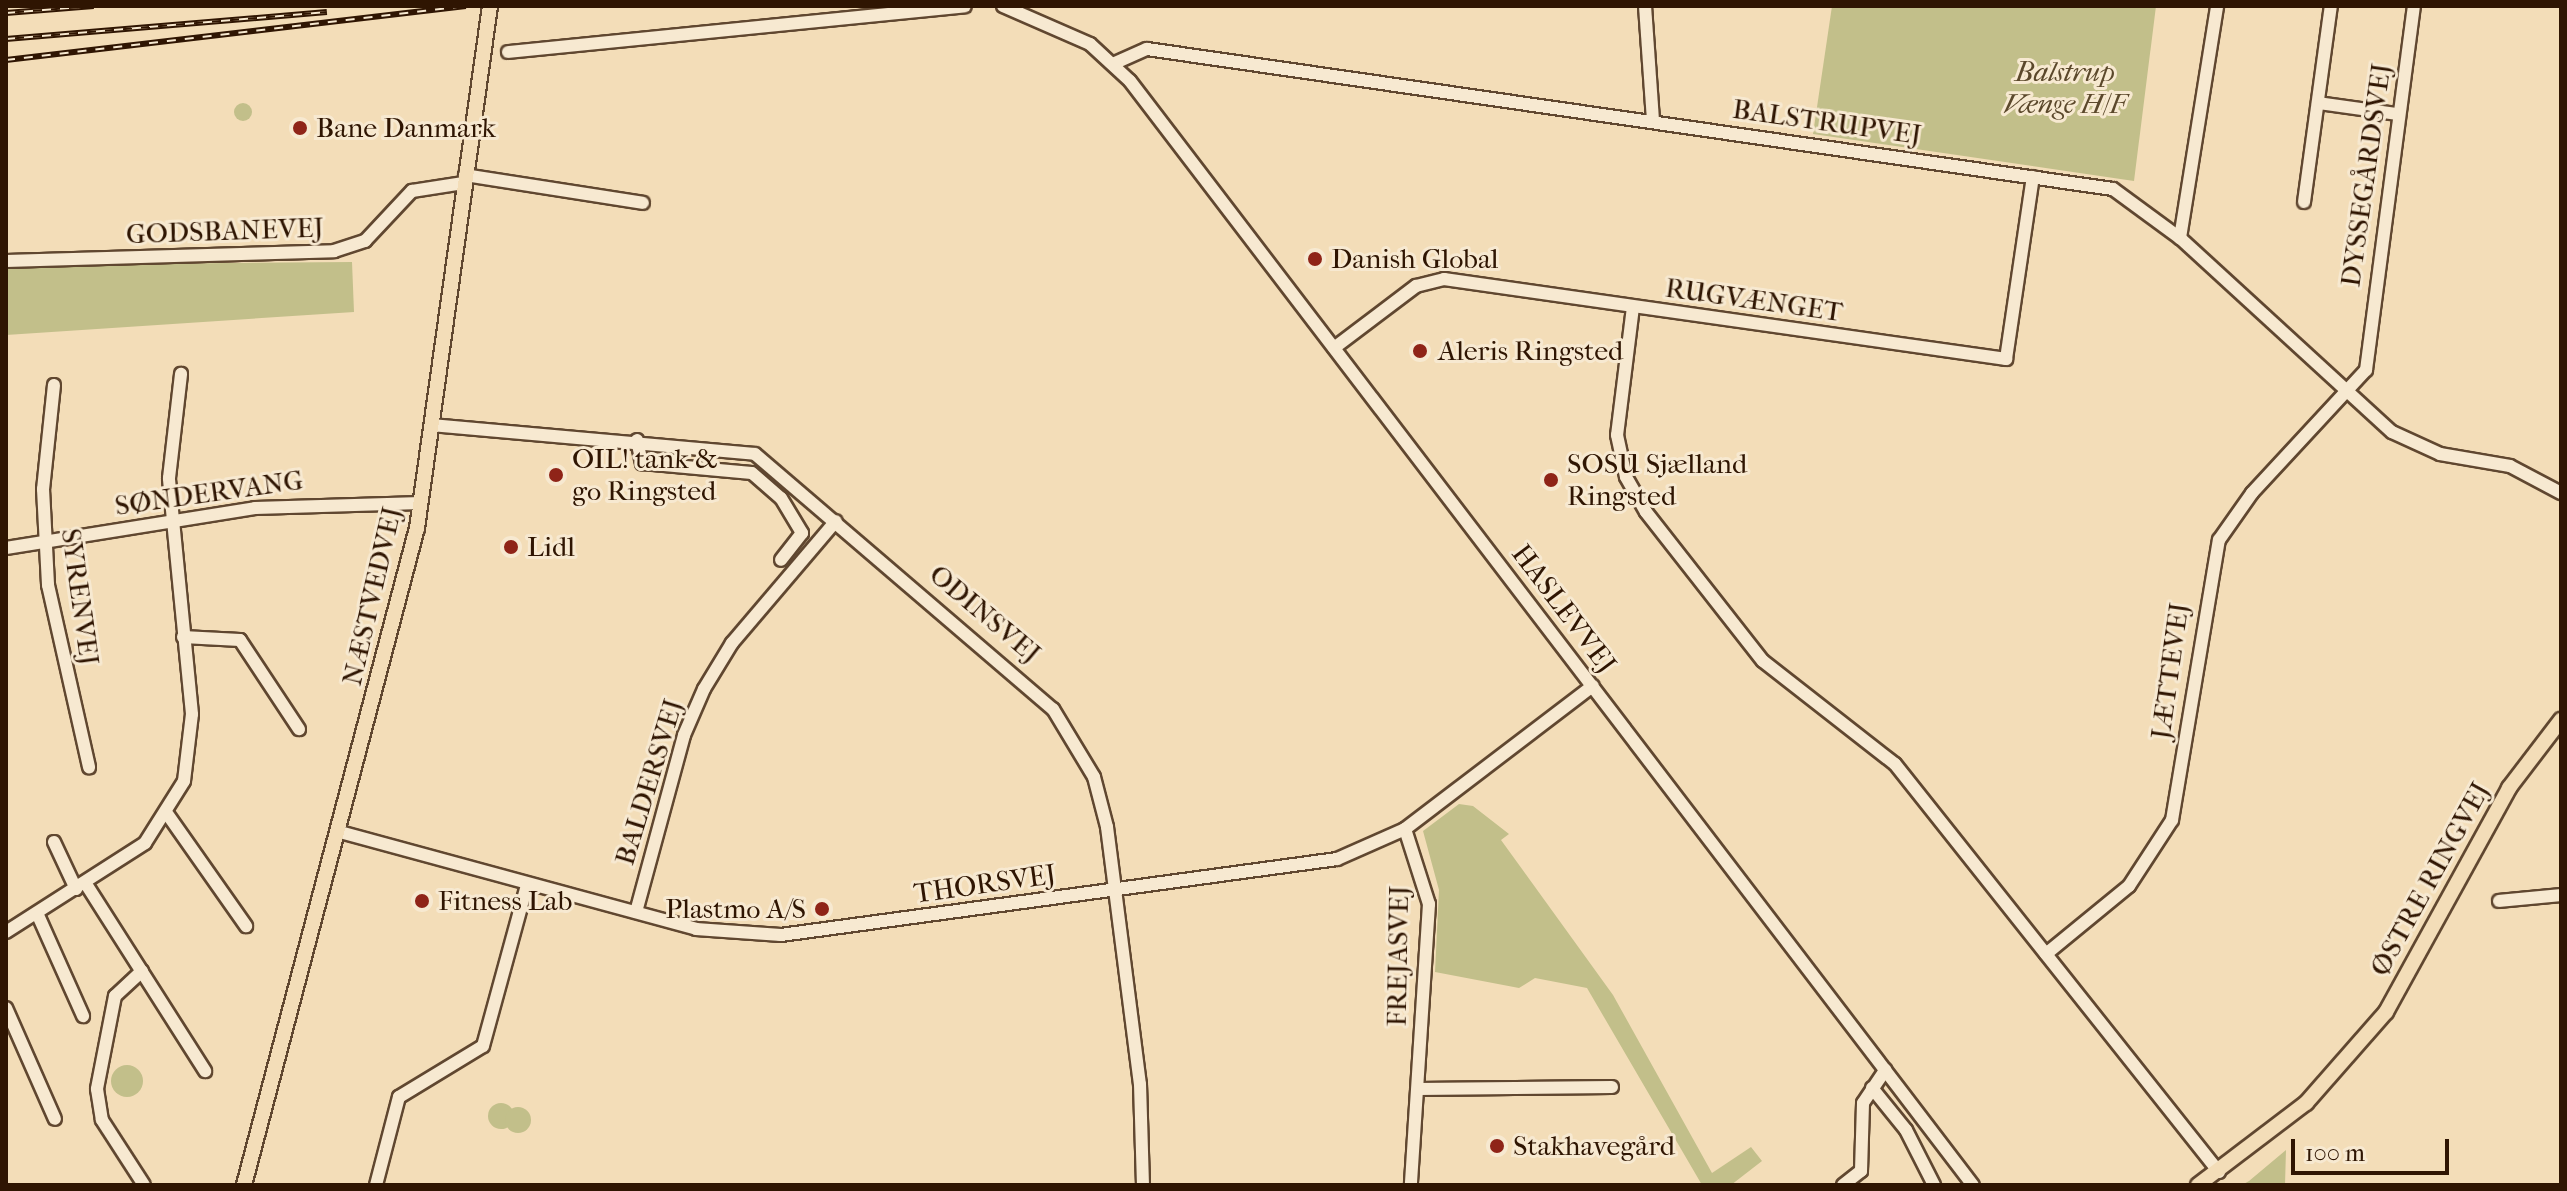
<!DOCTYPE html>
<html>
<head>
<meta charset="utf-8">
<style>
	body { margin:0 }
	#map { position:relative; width:2567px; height:1191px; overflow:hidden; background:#f3ddb8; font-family:"IM FELL French Canon",serif }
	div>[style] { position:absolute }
	.green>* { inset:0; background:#c2bf8a }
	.round { border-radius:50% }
	.roads { filter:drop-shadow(2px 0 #604730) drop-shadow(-2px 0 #604730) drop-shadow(0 2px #604730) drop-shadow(0 -2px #604730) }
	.minor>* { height:12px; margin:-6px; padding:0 6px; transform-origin:6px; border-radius:6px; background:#f7e9d1 }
	.major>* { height:14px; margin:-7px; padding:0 7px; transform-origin:7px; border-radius:7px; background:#f3ddb8 }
	.rail>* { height:6px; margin-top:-3px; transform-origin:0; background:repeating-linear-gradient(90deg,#f7e9d1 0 9px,#2f1502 0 18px); box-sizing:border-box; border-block:2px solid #2f1502 }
	.dots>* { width:22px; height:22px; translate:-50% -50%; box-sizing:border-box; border:4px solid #f7e9d1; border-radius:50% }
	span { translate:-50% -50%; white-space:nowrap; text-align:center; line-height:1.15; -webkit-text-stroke:6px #f7e9d1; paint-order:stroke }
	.park-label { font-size:28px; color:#5b482b; font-style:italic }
	.street-label { font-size:28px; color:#2f1502 }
	.poi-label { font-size:28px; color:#2f1502 }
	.left { translate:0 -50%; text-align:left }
	.right { translate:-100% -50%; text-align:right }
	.frame { position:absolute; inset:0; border:8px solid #2f1502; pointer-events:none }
	.scale { position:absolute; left:2291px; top:1139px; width:158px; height:36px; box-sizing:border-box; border:4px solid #2f1502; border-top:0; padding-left:10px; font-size:24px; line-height:28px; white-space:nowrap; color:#2f1502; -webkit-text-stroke:6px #f7e9d1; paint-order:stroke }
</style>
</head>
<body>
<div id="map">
	<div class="green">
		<div style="clip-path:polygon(1832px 6px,2156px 6px,2134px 181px,1813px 134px)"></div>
		<div class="round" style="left:234px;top:103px;width:18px;height:18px"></div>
		<div style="clip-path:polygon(352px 262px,354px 312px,6px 335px,6px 265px)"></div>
		<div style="clip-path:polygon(1459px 804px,1473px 806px,1509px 834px,1501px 840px,1613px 995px,1712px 1173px,1751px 1147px,1762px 1161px,1731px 1185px,1702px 1185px,1587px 988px,1535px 978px,1519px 988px,1435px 972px,1439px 890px,1423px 831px)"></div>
		<div class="round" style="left:111px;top:1065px;width:32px;height:32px"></div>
		<div class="round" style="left:488px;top:1103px;width:26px;height:26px"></div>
		<div class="round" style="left:505px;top:1107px;width:26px;height:26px"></div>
		<div style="clip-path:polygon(2286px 1150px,2285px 1185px,2242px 1185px,2249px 1181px)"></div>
	</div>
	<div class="roads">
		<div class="minor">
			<div style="left:1003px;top:6px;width:95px;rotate:23.6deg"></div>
			<div style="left:1090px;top:44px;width:54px;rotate:42.8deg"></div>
			<div style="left:1130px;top:81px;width:1389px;rotate:52.64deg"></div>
			<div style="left:1645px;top:6px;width:115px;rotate:86deg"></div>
			<div style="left:508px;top:52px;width:459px;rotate:-5.7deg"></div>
			<div style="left:1115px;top:63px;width:35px;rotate:-24deg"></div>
			<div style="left:1147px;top:49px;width:976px;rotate:8.25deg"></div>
			<div style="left:2113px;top:189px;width:83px;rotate:36.2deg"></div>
			<div style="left:2180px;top:238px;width:287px;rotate:42.5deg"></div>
			<div style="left:2392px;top:432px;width:53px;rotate:24.6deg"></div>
			<div style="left:2440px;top:454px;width:71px;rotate:9.7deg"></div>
			<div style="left:2510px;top:466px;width:58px;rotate:27.9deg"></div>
			<div style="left:2318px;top:103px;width:80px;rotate:7.9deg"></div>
			<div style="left:465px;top:175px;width:180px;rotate:8.9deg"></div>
			<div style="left:2304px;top:202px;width:198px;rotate:-82.2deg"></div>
			<div style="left:2180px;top:238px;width:235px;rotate:-80.9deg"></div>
			<div style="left:6px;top:261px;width:328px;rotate:-1.7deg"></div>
			<div style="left:334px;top:251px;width:33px;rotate:-18deg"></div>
			<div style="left:365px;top:241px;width:69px;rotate:-46.8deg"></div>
			<div style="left:412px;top:191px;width:52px;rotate:-8.9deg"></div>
			<div style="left:1633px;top:307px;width:129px;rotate:97.1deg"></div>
			<div style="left:1617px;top:435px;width:43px;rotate:77.9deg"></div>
			<div style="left:1626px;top:477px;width:40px;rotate:60.3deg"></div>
			<div style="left:1646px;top:512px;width:189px;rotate:51.9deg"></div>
			<div style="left:1763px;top:661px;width:167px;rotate:38deg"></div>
			<div style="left:1895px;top:764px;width:521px;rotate:51.55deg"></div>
			<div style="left:1334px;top:348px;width:103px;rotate:-37.1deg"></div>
			<div style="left:1416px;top:286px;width:29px;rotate:-14deg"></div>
			<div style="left:1444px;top:279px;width:568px;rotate:8.1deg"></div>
			<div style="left:2006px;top:359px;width:184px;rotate:-81.6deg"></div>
			<div style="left:54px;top:385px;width:105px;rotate:96deg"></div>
			<div style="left:43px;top:489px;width:96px;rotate:87deg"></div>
			<div style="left:48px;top:585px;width:187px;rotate:77.3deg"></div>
			<div style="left:431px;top:425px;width:325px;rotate:5.1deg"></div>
			<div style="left:755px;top:454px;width:392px;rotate:40.6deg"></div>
			<div style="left:1053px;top:709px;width:79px;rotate:58.9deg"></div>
			<div style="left:1094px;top:777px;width:52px;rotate:75.4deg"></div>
			<div style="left:1107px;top:827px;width:259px;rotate:82.7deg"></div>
			<div style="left:1140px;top:1084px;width:101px;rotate:88.3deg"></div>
			<div style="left:637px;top:440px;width:24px;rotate:78deg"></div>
			<div style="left:642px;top:463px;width:110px;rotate:5.2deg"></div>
			<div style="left:752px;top:473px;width:38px;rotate:41deg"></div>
			<div style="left:781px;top:498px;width:41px;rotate:59deg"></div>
			<div style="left:802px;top:533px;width:34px;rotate:128deg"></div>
			<div style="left:6px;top:548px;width:252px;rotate:-9.1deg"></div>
			<div style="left:255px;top:508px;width:166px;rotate:-1.7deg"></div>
			<div style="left:183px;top:637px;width:57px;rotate:3deg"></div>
			<div style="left:240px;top:640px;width:107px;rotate:56.5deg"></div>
			<div style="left:168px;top:815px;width:136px;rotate:54.9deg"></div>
			<div style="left:1405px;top:829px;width:79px;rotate:72.3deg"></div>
			<div style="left:1429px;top:904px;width:282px;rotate:93.7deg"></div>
			<div style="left:340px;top:832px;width:369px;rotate:15.2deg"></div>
			<div style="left:696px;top:929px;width:85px;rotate:4deg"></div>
			<div style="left:781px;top:935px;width:561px;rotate:-7.78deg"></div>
			<div style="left:1337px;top:859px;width:74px;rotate:-23.8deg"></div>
			<div style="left:1405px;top:829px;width:236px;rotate:-37.3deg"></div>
			<div style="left:54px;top:842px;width:52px;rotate:64.9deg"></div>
			<div style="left:86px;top:884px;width:222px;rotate:57.5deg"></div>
			<div style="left:2499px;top:901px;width:62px;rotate:-5.5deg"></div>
			<div style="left:636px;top:912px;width:183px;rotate:-74.8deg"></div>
			<div style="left:684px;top:735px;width:50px;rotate:-66.5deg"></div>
			<div style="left:704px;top:689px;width:54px;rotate:-58.7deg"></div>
			<div style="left:732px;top:643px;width:160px;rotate:-49.6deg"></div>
			<div style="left:37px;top:913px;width:113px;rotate:65.9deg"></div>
			<div style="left:6px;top:932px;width:165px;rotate:-32.6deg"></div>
			<div style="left:145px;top:843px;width:73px;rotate:-57.8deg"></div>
			<div style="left:184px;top:781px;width:67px;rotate:-83.2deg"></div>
			<div style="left:192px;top:714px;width:237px;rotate:-95.6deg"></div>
			<div style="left:169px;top:478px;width:105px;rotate:-83.4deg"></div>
			<div style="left:2046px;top:954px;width:107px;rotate:-39.3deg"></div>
			<div style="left:2129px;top:886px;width:79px;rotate:-56.9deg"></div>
			<div style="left:2172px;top:820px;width:284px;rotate:-80.5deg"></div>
			<div style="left:2219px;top:540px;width:57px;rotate:-54.9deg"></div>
			<div style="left:2252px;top:493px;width:168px;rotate:-47.2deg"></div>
			<div style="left:2366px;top:370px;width:367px;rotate:-82.5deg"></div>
			<div style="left:142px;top:971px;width:37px;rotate:137deg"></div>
			<div style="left:115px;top:996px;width:95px;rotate:101deg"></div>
			<div style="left:97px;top:1089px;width:31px;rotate:81deg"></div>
			<div style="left:102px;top:1120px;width:77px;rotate:57.1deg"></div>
			<div style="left:6px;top:1008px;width:121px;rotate:66.2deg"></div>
			<div style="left:1872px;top:1088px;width:54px;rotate:51deg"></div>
			<div style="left:1906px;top:1130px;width:62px;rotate:63deg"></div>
			<div style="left:1418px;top:1089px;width:194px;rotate:-0.6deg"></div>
			<div style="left:376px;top:1185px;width:91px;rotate:-75.4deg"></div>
			<div style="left:399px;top:1097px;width:98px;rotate:-31.3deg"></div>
			<div style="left:483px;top:1046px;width:167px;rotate:-74.7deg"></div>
			<div style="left:1843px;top:1185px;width:23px;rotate:-38deg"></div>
			<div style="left:1861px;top:1171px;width:68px;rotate:-88.3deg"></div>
			<div style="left:1863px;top:1103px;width:40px;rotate:-56deg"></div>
		</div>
		<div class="major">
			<div style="left:244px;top:1185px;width:679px;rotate:-75.25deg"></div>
			<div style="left:417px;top:528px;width:527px;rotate:-82.04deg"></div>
			<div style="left:2198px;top:1185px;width:136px;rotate:-37.2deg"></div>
			<div style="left:2306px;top:1103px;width:121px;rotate:-48.7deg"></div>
			<div style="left:2386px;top:1012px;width:256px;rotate:-61.2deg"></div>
			<div style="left:2509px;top:788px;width:86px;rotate:-52.6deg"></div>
		</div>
	</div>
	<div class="rail">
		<div style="left:6px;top:13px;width:88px;rotate:-4.5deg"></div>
		<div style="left:6px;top:39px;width:322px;rotate:-4.8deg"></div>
		<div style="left:6px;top:60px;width:463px;rotate:-6.7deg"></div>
	</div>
	<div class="dots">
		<div style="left:300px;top:128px;background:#8f2418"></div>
		<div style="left:1315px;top:259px;background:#8f2418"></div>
		<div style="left:1420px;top:351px;background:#8f2418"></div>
		<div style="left:556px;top:475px;background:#8f2418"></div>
		<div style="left:1551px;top:480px;background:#8f2418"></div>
		<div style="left:511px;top:547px;background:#8f2418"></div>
		<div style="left:422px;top:901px;background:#8f2418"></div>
		<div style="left:822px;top:909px;background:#8f2418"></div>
		<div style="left:1497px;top:1146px;background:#8f2418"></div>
	</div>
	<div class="park-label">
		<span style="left:2065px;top:88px">Balstrup<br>Vænge H/F</span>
	</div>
	<div class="street-label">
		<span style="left:1827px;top:122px;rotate:8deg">BALSTRUPVEJ</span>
		<span style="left:2366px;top:175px;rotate:-82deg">DYSSEGÅRDSVEJ</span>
		<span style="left:225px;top:231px;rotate:-2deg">GODSBANEVEJ</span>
		<span style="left:1754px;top:300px;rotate:8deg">RUGVÆNGET</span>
		<span style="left:209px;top:493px;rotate:-8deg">SØNDERVANG</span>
		<span style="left:372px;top:596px;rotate:-77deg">NÆSTVEDVEJ</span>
		<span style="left:80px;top:597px;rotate:82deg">SYRENVEJ</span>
		<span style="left:1564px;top:609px;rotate:53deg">HASLEVVEJ</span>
		<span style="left:985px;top:614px;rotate:40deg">ODINSVEJ</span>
		<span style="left:2170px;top:671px;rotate:-82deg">JÆTTEVEJ</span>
		<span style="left:649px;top:782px;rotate:-73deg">BALDERSVEJ</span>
		<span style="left:2430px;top:879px;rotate:-61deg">ØSTRE RINGVEJ</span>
		<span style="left:985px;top:884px;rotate:-8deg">THORSVEJ</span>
		<span style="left:1398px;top:956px;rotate:-89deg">FREJASVEJ</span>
	</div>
	<div class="poi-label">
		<span class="left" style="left:316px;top:128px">Bane Danmark</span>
		<span class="left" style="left:1331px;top:259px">Danish Global</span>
		<span class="left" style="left:1438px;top:351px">Aleris Ringsted</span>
		<span class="left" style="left:572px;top:475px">OIL! tank &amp;<br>go Ringsted</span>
		<span class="left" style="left:1567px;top:480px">SOSU Sjælland<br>Ringsted</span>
		<span class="left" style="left:527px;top:547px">Lidl</span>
		<span class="left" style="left:438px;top:901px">Fitness Lab</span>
		<span class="right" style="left:806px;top:909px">Plastmo A/S</span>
		<span class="left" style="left:1513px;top:1146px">Stakhavegård</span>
	</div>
	<div class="frame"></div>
	<div class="scale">100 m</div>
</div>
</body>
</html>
